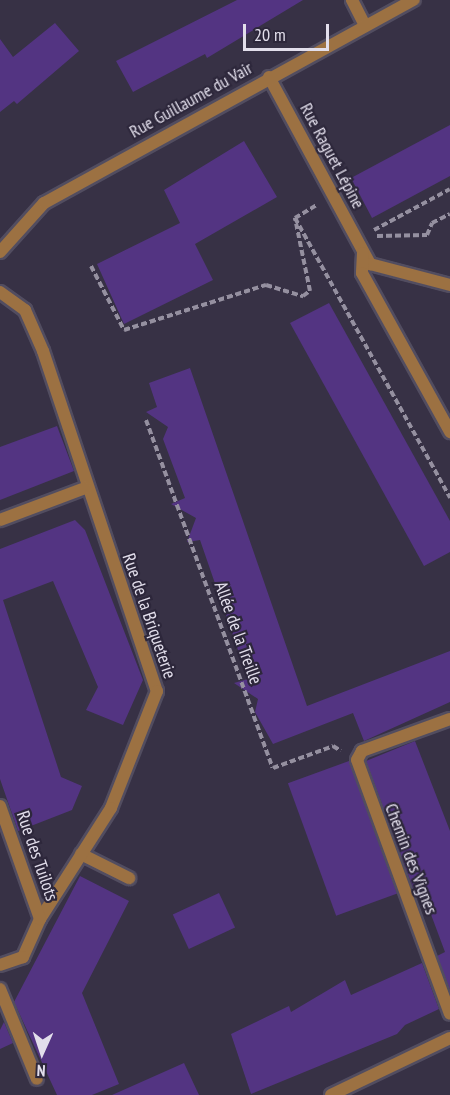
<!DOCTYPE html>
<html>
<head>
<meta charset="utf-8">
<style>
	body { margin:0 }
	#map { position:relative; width:450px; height:1095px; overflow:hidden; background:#373145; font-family:"PT Sans Narrow",sans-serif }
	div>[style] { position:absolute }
	.building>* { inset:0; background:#533482; transform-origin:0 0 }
	.path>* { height:4px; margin-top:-2px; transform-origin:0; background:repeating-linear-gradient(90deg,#9590a0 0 6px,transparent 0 9px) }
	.roads { filter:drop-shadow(2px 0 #524d60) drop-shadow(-2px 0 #524d60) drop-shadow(0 2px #524d60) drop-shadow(0 -2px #524d60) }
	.lane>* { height:12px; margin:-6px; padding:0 6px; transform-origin:6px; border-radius:6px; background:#9c7142 }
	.street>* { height:12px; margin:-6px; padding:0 6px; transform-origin:6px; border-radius:6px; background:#9c7142 }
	span { translate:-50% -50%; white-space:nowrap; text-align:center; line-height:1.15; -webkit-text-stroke:4.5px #2d273b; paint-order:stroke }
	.street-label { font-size:18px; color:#e2deeb }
	.north { position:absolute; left:12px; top:1023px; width:60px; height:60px; -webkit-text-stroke:4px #2d273b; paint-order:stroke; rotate:183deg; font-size:16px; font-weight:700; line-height:24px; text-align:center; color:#e2deeb }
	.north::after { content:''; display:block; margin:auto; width:21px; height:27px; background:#e2deeb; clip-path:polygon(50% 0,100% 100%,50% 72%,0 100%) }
	.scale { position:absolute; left:243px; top:24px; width:86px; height:27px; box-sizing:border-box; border:3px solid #e2deeb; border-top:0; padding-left:8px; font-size:18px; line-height:21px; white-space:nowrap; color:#e2deeb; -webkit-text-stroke:4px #2d273b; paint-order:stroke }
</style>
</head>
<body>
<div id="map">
	<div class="building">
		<div style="clip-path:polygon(237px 0,303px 0,207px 58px,205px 54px,133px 92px,116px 61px)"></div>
		<div style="clip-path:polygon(55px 23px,79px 51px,17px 104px,14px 101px,0 112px,0 39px,13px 57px)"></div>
		<div style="clip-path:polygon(450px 125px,450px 176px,372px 218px,351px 178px)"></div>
		<div style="clip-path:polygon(244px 141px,277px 197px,195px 244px,213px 280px,124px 324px,97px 264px,180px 223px,164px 190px)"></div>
		<div style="clip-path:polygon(329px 303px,450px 521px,450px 552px,424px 566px,290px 323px)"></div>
		<div style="clip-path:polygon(190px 368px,307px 706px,450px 651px,450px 702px,364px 741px,353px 713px,273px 744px,255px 712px,258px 699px,234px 683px,248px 679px,200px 540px,187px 542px,196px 518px,171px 504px,185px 498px,163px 439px,168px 427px,146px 412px,157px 407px,149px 383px)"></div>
		<div style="clip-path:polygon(57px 426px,74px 471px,0 500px,0 447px)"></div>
		<div style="clip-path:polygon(75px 520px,85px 530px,143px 680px,123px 725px,86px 710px,98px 687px,53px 581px,3px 600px,61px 777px,82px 786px,72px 810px,18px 831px,0 779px,0 549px)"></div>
		<div style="clip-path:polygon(415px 741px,450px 831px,450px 990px,437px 956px,445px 952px,420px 885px,413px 888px,366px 761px)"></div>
		<div style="left:349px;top:761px;width:141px;height:65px;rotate:70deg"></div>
		<div style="clip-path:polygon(80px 876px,129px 901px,82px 993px,119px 1084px,92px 1095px,57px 1095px,14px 1002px)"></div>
		<div style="left:219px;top:893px;width:38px;height:51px;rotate:65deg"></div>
		<div style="clip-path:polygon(422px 963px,439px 1009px,405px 1025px,397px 1034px,251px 1094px,231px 1034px,289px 1006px,291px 1012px,345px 980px,351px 995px)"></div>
		<div style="clip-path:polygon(4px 1022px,13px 1043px,0 1049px,0 1030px)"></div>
		<div style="clip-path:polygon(184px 1063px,199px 1095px,112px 1095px)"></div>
	</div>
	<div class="path">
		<div style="left:295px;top:218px;width:26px;rotate:-31deg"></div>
		<div style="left:374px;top:230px;width:86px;rotate:-28.3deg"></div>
		<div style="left:377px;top:236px;width:50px;rotate:-1.1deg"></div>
		<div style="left:427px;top:235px;width:13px;rotate:-67deg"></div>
		<div style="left:432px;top:223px;width:20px;rotate:-27deg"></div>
		<div style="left:91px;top:266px;width:72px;rotate:62.7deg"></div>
		<div style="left:124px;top:330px;width:149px;rotate:-17.6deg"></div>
		<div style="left:266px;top:285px;width:39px;rotate:17deg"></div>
		<div style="left:303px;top:296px;width:9px;rotate:-36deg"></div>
		<div style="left:310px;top:291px;width:75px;rotate:-101.6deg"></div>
		<div style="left:295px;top:218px;width:320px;rotate:61deg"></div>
		<div style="left:146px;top:420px;width:370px;rotate:70deg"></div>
		<div style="left:273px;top:768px;width:64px;rotate:-20.1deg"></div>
		<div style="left:333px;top:746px;width:9px;rotate:32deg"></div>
	</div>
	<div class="roads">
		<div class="lane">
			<div style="left:81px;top:854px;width:54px;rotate:26.6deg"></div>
			<div style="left:0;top:989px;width:97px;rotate:67.7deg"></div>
		</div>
		<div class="street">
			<div style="left:352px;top:0;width:29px;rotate:63deg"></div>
			<div style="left:269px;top:77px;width:213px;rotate:61.6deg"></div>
			<div style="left:370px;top:264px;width:83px;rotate:14.7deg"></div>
			<div style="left:0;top:252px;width:66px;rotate:-48.1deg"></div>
			<div style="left:44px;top:203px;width:422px;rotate:-28.8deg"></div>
			<div style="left:363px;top:253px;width:20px;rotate:93deg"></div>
			<div style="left:362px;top:273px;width:182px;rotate:61deg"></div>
			<div style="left:0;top:292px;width:31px;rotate:36deg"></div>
			<div style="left:25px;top:310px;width:45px;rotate:66.3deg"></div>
			<div style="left:43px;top:351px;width:359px;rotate:71.5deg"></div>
			<div style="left:157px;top:691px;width:126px;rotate:111.5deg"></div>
			<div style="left:111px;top:808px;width:132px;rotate:122.6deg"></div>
			<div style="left:40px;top:919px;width:42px;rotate:114.1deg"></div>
			<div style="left:23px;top:957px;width:24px;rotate:161deg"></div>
			<div style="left:0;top:520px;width:91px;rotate:-20.6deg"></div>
			<div style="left:450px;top:719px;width:94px;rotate:160deg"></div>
			<div style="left:362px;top:751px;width:10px;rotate:119deg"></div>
			<div style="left:357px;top:760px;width:270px;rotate:69.9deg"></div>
			<div style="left:0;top:806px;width:120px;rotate:70.5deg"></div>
			<div style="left:331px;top:1095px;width:132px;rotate:-25.6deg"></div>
		</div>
	</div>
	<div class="street-label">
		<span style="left:191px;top:100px;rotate:-29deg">Rue Guillaume du Vair</span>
		<span style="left:332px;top:156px;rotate:62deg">Rue Raguet Lépine</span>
		<span style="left:149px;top:616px;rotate:71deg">Rue de la Briqueterie</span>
		<span style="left:238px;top:633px;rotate:70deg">Allée de la Treille</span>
		<span style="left:37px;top:856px;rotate:71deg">Rue des Tuilots</span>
		<span style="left:411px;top:859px;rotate:69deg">Chemin des Vignes</span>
	</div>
	<div class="north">N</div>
	<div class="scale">20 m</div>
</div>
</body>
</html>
